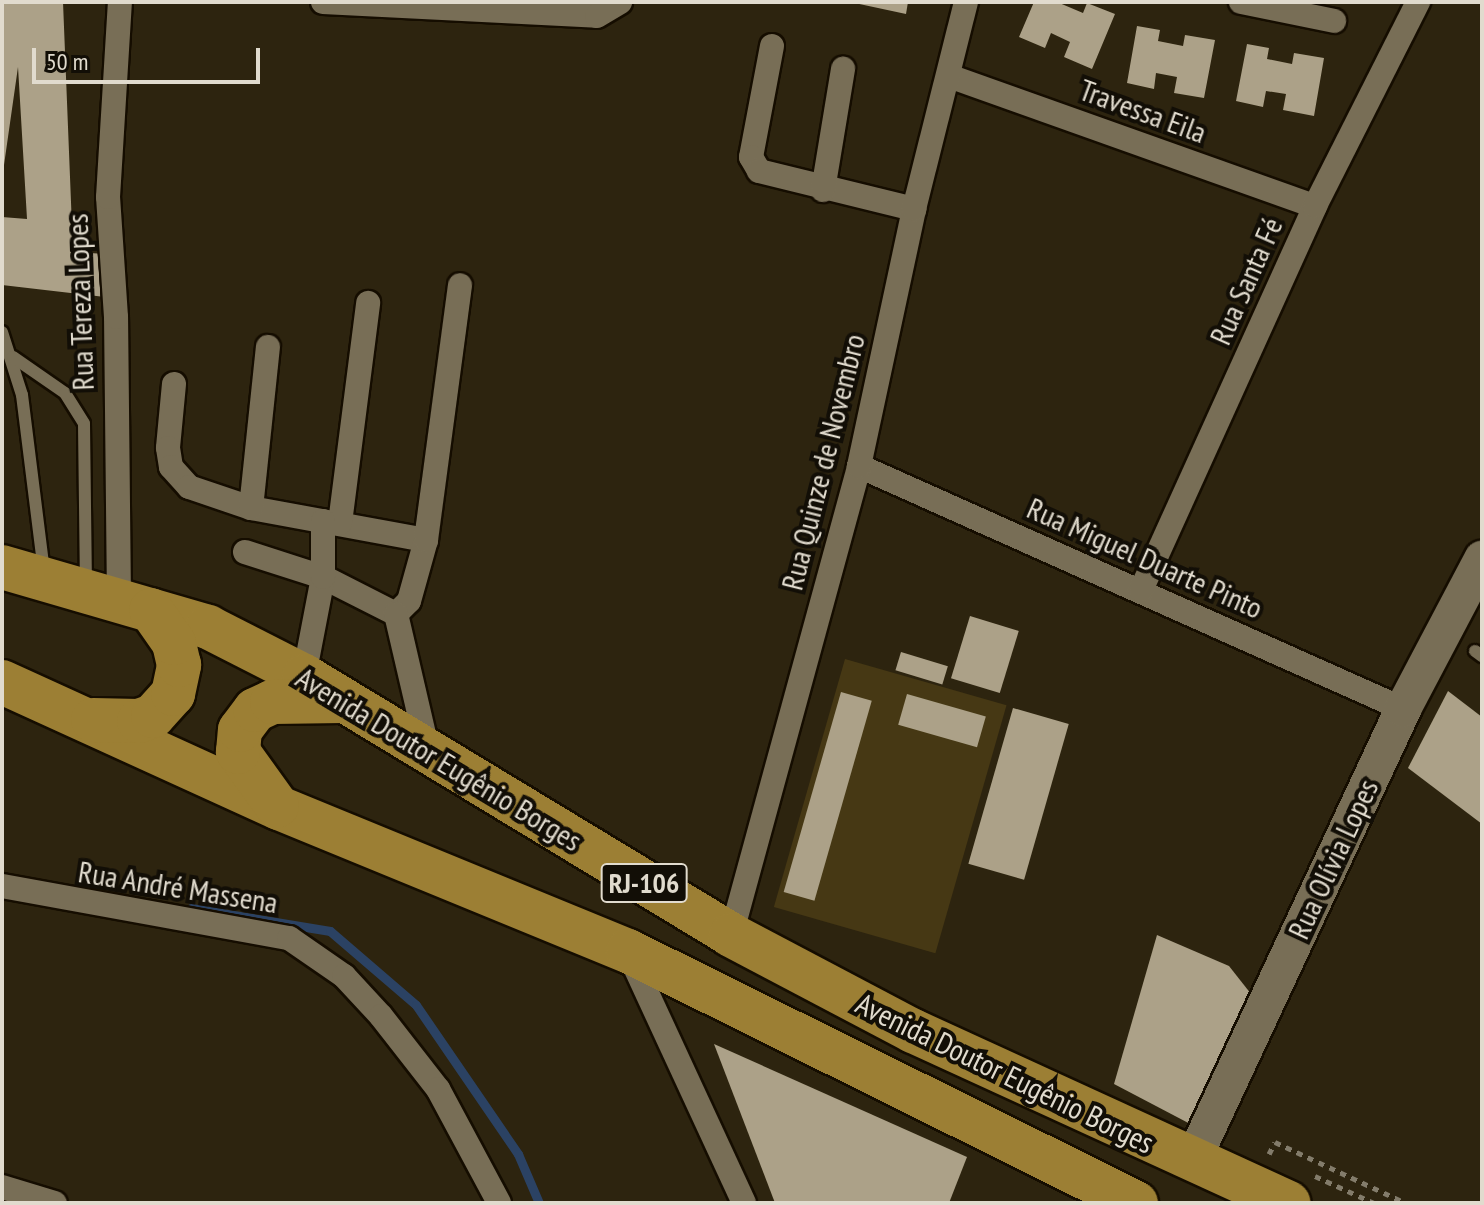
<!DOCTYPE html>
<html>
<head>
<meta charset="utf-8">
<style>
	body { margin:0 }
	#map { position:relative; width:1484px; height:1205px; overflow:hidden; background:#2d240f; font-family:"PT Sans Narrow",sans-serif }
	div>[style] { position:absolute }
	.green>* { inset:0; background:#463814; transform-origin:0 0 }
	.stream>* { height:9px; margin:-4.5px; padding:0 4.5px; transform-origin:4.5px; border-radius:4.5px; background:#2b4263 }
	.building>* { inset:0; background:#aca188; transform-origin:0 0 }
	.path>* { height:5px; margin-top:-2.5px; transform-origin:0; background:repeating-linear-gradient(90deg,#837c6b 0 6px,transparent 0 12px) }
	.roads { filter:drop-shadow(2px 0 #150d00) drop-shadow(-2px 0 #150d00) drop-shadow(0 2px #150d00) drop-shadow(0 -2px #150d00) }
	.lane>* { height:12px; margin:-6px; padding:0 6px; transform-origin:6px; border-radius:6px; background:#786e56 }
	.street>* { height:24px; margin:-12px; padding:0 12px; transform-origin:12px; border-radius:12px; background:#786e56 }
	.secondary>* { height:36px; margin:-18px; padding:0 18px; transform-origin:18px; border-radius:18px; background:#786e56 }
	.highway>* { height:44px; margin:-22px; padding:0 22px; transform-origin:22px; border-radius:22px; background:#9c7f34 }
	span { translate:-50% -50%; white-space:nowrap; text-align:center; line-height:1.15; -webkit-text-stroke:8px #120e06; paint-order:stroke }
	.shield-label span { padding:2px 6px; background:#120e06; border:2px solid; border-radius:6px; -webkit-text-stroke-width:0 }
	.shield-label { font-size:28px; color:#e1dbce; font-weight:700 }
	.street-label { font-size:30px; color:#e1dbce }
	.frame { position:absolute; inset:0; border:4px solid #e1dbce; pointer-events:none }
	.scale { position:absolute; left:32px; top:48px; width:228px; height:36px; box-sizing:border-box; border:4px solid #e1dbce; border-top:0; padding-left:10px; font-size:24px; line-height:28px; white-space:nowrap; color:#e1dbce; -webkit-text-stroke:6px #120e06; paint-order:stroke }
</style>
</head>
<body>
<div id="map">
	<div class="green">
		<div style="left:845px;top:659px;width:168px;height:258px;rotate:16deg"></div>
	</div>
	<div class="stream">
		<div style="left:191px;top:908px;width:141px;rotate:9.4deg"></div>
		<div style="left:330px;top:931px;width:113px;rotate:40.7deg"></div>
		<div style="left:416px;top:1005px;width:181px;rotate:55.6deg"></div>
		<div style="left:518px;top:1154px;width:53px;rotate:66.8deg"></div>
	</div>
	<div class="building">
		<div style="clip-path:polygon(2px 2px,63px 2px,73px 252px,106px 254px,105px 297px,2px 285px,2px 217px,27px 219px,18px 67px,2px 179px)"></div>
		<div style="clip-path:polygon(850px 2px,908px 2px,906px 14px)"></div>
		<div style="clip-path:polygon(1034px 2px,1057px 2px,1083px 13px,1087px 3px,1115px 14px,1092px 69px,1064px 57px,1070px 42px,1051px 33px,1045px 48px,1019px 37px)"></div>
		<div style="clip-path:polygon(1137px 26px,1160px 30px,1158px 41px,1183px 46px,1185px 35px,1215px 40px,1204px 98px,1174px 93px,1177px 77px,1156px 73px,1154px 89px,1127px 83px)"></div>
		<div style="clip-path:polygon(1247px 44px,1269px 48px,1267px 59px,1292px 64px,1294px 53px,1324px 58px,1314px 116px,1283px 110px,1286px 94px,1266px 91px,1263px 107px,1236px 101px)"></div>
		<div style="left:970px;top:616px;width:51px;height:65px;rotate:17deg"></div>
		<div style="left:901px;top:652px;width:49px;height:19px;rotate:17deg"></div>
		<div style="clip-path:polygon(1448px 691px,1482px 717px,1482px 824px,1408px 768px)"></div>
		<div style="left:841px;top:692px;width:32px;height:208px;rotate:16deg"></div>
		<div style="left:907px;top:694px;width:82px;height:32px;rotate:16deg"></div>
		<div style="left:1013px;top:708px;width:58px;height:162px;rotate:16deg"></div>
		<div style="clip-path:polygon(1157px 935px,1229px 966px,1255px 999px,1196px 1127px,1114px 1084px)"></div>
		<div style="clip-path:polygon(714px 1044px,967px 1157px,949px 1203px,775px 1203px)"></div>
	</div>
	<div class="path">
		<div style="left:1269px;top:1154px;width:13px;rotate:-63deg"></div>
		<div style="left:1275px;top:1142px;width:145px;rotate:25deg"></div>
		<div style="left:1315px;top:1176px;width:65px;rotate:24.6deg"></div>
	</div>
	<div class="roads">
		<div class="lane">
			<div style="left:2px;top:332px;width:66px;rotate:72.4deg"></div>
			<div style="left:22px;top:395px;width:178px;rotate:82.9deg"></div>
			<div style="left:13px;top:357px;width:63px;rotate:34.7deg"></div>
			<div style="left:65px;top:393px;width:36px;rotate:58deg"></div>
			<div style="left:84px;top:424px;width:160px;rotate:89.3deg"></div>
			<div style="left:1475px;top:651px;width:9px;rotate:36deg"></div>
		</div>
		<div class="street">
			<div style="left:323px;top:2px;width:274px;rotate:2.9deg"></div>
			<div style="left:597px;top:16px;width:27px;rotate:-31deg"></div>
			<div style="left:1241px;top:2px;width:95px;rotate:11.5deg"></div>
			<div style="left:772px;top:46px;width:113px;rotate:100.7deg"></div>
			<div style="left:751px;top:157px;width:16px;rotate:60deg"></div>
			<div style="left:759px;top:171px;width:160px;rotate:13.8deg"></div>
			<div style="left:949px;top:76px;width:388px;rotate:19.6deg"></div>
			<div style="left:823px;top:190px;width:123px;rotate:-80.6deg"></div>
			<div style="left:174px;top:384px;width:64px;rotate:95.4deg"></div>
			<div style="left:168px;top:448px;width:19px;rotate:81deg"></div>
			<div style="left:171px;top:467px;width:27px;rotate:48deg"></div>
			<div style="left:189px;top:487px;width:65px;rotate:18.7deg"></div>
			<div style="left:251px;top:508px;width:178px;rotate:10.4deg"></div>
			<div style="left:859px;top:466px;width:596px;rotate:24.07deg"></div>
			<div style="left:251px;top:508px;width:162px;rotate:-84deg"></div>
			<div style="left:340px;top:523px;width:222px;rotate:-82.7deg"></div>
			<div style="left:245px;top:552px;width:82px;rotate:17.8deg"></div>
			<div style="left:323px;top:577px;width:82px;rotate:26.9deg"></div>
			<div style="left:396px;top:614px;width:18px;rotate:-45deg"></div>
			<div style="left:409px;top:601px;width:63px;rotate:-74.4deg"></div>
			<div style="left:426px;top:540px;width:257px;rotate:-82.4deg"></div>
			<div style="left:1141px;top:590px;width:422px;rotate:-65.6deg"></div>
			<div style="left:1315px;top:206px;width:229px;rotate:-63.2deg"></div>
			<div style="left:119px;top:600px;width:283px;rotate:-90.6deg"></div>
			<div style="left:116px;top:317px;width:120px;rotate:-93.8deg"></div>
			<div style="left:108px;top:197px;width:195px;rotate:-86.5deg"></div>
			<div style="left:396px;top:614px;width:142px;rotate:76.9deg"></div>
			<div style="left:304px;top:676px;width:101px;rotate:-79.1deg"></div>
			<div style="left:323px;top:577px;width:56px;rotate:-90deg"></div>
			<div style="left:2px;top:886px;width:292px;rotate:10.3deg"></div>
			<div style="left:289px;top:938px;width:67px;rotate:34.6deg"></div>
			<div style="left:344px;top:976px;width:54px;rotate:47.2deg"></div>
			<div style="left:381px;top:1016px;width:93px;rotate:52deg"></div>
			<div style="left:438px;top:1089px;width:129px;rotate:61.8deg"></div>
			<div style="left:731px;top:935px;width:486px;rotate:-74.7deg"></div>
			<div style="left:859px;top:466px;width:263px;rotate:-77.9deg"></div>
			<div style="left:914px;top:209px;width:213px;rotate:-75.9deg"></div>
			<div style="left:629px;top:954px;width:274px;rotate:65.2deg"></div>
			<div style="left:2px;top:1187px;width:55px;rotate:16.8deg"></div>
		</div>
		<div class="secondary">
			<div style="left:1192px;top:1162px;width:500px;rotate:-65deg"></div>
			<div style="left:1403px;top:709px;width:170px;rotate:-62.2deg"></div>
		</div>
		<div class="highway">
			<div style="left:2px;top:567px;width:215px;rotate:16.2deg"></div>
			<div style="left:208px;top:627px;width:108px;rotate:27deg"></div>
			<div style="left:304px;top:676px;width:499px;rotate:31.2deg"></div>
			<div style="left:731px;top:935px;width:206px;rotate:27.8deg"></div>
			<div style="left:913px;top:1031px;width:413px;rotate:24.6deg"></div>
			<div style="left:2px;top:682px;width:304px;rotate:24.5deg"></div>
			<div style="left:279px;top:808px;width:377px;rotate:22.3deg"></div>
			<div style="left:628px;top:951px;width:567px;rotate:26.38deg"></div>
			<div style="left:93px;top:720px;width:46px;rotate:1.2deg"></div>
			<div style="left:139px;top:721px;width:15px;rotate:-20deg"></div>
			<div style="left:153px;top:716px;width:30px;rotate:-48deg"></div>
			<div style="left:173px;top:694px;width:30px;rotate:-78deg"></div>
			<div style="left:179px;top:665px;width:23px;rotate:-103deg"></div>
			<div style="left:174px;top:643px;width:40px;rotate:-124.9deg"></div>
			<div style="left:277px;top:806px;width:67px;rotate:-125.8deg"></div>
			<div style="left:238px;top:752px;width:22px;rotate:-85deg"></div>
			<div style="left:240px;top:730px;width:25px;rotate:-53deg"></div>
			<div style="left:255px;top:710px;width:19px;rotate:-25deg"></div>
			<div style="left:272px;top:702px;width:71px;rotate:-0.8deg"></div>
		</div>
	</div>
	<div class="shield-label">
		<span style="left:644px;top:883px">RJ-106</span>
	</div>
	<div class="street-label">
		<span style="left:1143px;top:111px;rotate:20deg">Travessa Eila</span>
		<span style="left:1246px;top:281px;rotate:-66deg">Rua Santa Fé</span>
		<span style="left:80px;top:302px;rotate:-92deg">Rua Tereza Lopes</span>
		<span style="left:823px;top:462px;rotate:-76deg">Rua Quinze de Novembro</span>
		<span style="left:1145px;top:558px;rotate:24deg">Rua Miguel Duarte Pinto</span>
		<span style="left:439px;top:759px;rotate:31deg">Avenida Doutor Eugênio Borges</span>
		<span style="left:1333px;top:859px;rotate:-65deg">Rua Olívia Lopes</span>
		<span style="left:178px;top:887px;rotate:9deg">Rua André Massena</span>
		<span style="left:1005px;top:1073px;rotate:26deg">Avenida Doutor Eugênio Borges</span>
	</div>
	<div class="frame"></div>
	<div class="scale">50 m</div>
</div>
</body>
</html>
